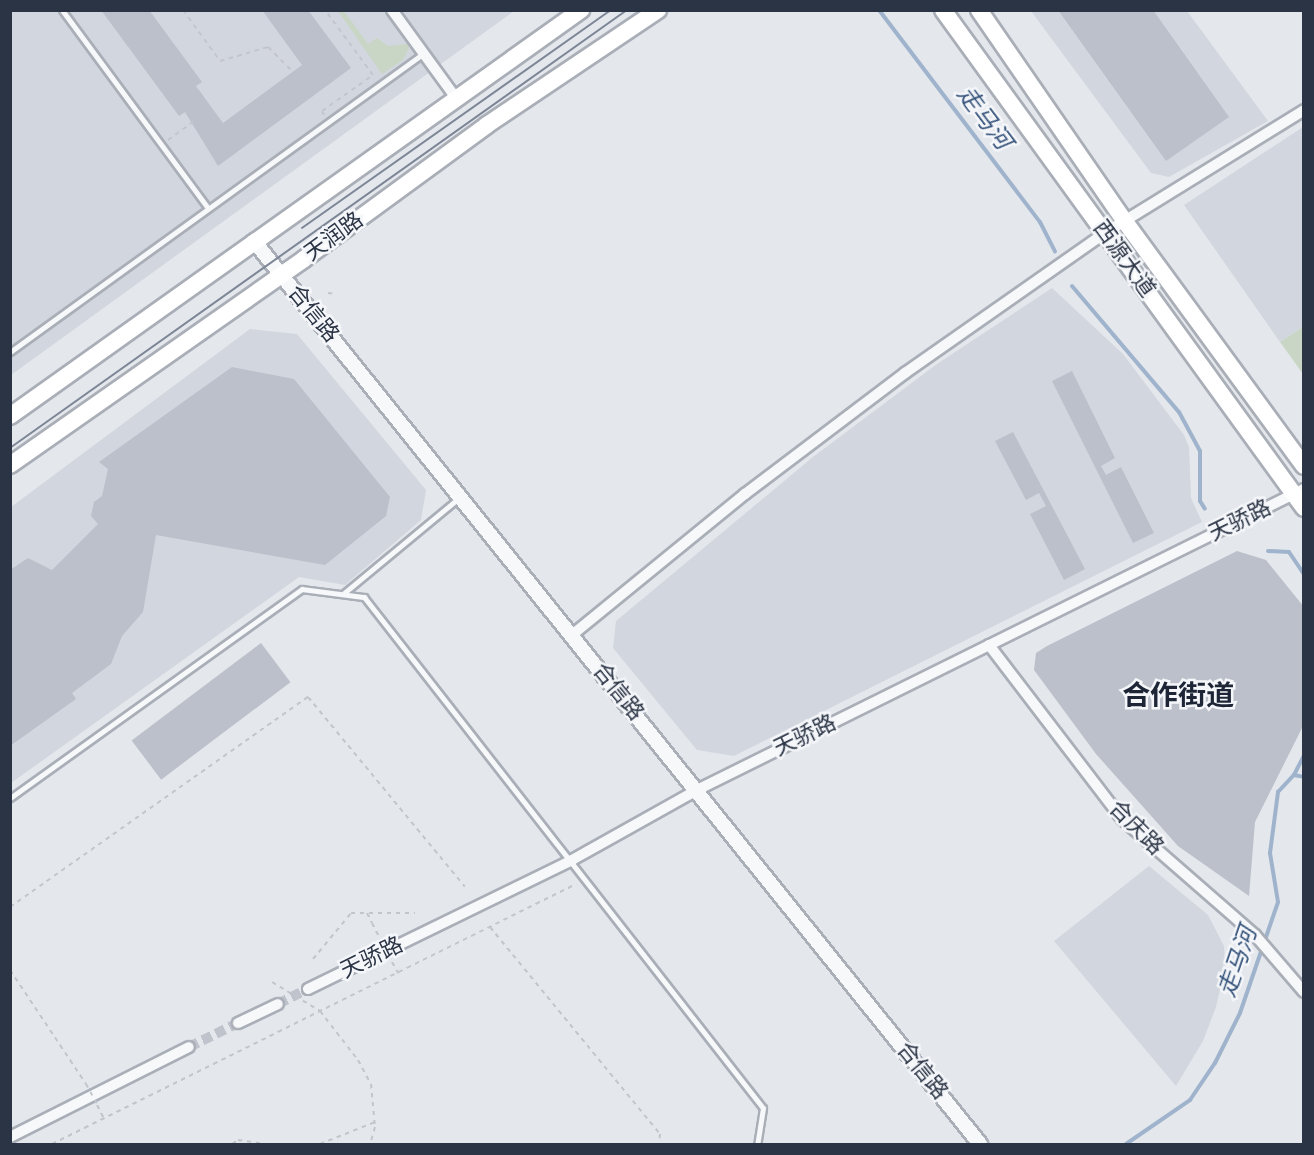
<!DOCTYPE html>
<html>
<head>
<meta charset="utf-8">
<style>
	body { margin:0 }
	#map { position:relative; width:1314px; height:1155px; overflow:hidden; background:#e4e7ec; font-family:"Sofia Sans Condensed","Noto Sans SC",sans-serif }
	div>[style] { position:absolute }
	.built>* { inset:0; background:#d2d6de }
	.green>* { inset:0; background:#c9d6c5 }
	.stream>* { height:4px; margin:-2px; padding:0 2px; transform-origin:2px; border-radius:2px; background:#9fb4cc }
	.building>* { inset:0; background:#bbc0ca; transform-origin:0 0 }
	.minor-tunnel>* { height:10px; margin-top:-5px; transform-origin:0; background:repeating-linear-gradient(90deg,#bfc3cb 0 10px,transparent 0 15px) }
	.path>* { height:2px; margin-top:-1px; transform-origin:0; background:repeating-linear-gradient(90deg,#c2c5cb 0 4.5px,transparent 0 9px) }
	.roads { filter:drop-shadow(2px 0 #a9aeb7) drop-shadow(-2px 0 #a9aeb7) drop-shadow(0 2px #a9aeb7) drop-shadow(0 -2px #a9aeb7) }
	.service>* { height:5px; margin:-2.5px; padding:0 2.5px; transform-origin:2.5px; border-radius:2.5px; background:#f7f8fa }
	.minor>* { height:10px; margin:-5px; padding:0 5px; transform-origin:5px; border-radius:5px; background:#f7f8fa }
	.tertiary>* { height:14px; margin:-7px; padding:0 7px; transform-origin:7px; border-radius:7px; background:#f7f8fa }
	.primary>* { height:16px; margin:-8px; padding:0 8px; transform-origin:8px; border-radius:8px; background:#fff }
	.tram>* { height:1.5px; margin:-0.75px; padding:0 0.75px; transform-origin:0.75px; border-radius:0.75px; background:#7d8696 }
	.path-bridge>* { height:2px; margin-top:-1px; transform-origin:0; background:repeating-linear-gradient(90deg,#c2c5cb 0 4.5px,transparent 0 9px) }
	span { translate:-50% -50%; white-space:nowrap; text-align:center; line-height:1.15; -webkit-text-stroke:5px #f4f6f9; paint-order:stroke }
	.street-label { font-size:22px; color:#2b3445 }
	.water-label { font-size:24px; color:#34527a; font-style:italic }
	.district-label { font-size:28px; color:#1d2536; font-weight:700 }
	.frame { position:absolute; inset:0; border:12px solid #2b3445; pointer-events:none }
</style>
</head>
<body>
<div id="map">
	<div class="built">
		<div style="clip-path:polygon(11px 11px,514px 11px,11px 375px)"></div>
		<div style="clip-path:polygon(1031px 11px,1187px 11px,1268px 121px,1169px 177px,1151px 173px)"></div>
		<div style="clip-path:polygon(1303px 127px,1303px 327px,1280px 342px,1184px 205px)"></div>
		<div style="clip-path:polygon(1052px 288px,1123px 354px,1184px 435px,1189px 447px,1191px 498px,1202px 522px,734px 756px,697px 750px,613px 648px,616px 621px,813px 457px,937px 364px)"></div>
		<div style="clip-path:polygon(250px 329px,297px 334px,426px 490px,421px 520px,345px 585px,299px 577px,11px 783px,11px 507px)"></div>
		<div style="clip-path:polygon(1149px 866px,1208px 915px,1224px 946px,1225px 968px,1216px 1007px,1203px 1041px,1176px 1086px,1054px 941px)"></div>
	</div>
	<div class="green">
		<div style="clip-path:polygon(338px 11px,344px 11px,368px 44px,377px 38px,388px 46px,407px 44px,409px 48px,403px 60px,382px 74px)"></div>
		<div style="clip-path:polygon(1303px 327px,1303px 374px,1280px 342px)"></div>
	</div>
	<div class="stream">
		<div style="left:879px;top:10px;width:266px;rotate:52.8deg"></div>
		<div style="left:1040px;top:222px;width:33px;rotate:63deg"></div>
		<div style="left:1072px;top:286px;width:165px;rotate:49.7deg"></div>
		<div style="left:1179px;top:412px;width:44px;rotate:61.7deg"></div>
		<div style="left:1200px;top:451px;width:50px;rotate:90deg"></div>
		<div style="left:1200px;top:501px;width:9px;rotate:58deg"></div>
		<div style="left:1268px;top:551px;width:21px;rotate:3deg"></div>
		<div style="left:1289px;top:552px;width:27px;rotate:56deg"></div>
		<div style="left:1294px;top:775px;width:10px;rotate:11deg"></div>
		<div style="left:1126px;top:1144px;width:78px;rotate:-34.5deg"></div>
		<div style="left:1190px;top:1100px;width:45px;rotate:-56deg"></div>
		<div style="left:1215px;top:1063px;width:56px;rotate:-63.4deg"></div>
		<div style="left:1240px;top:1013px;width:117px;rotate:-71.1deg"></div>
		<div style="left:1278px;top:902px;width:50px;rotate:-99.3deg"></div>
		<div style="left:1270px;top:853px;width:62px;rotate:-82.5deg"></div>
		<div style="left:1278px;top:792px;width:23px;rotate:-47deg"></div>
		<div style="left:1294px;top:775px;width:22px;rotate:-63deg"></div>
	</div>
	<div class="building">
		<div style="clip-path:polygon(101px 10px,149px 10px,202px 82px,196px 86px,223px 123px,302px 65px,262px 10px,308px 10px,351px 68px,218px 166px,185px 112px,179px 116px)"></div>
		<div style="clip-path:polygon(1058px 10px,1153px 10px,1229px 117px,1166px 161px)"></div>
		<div style="clip-path:polygon(232px 367px,294px 379px,390px 497px,386px 516px,325px 565px,156px 535px,143px 612px,122px 636px,111px 664px,72px 693px,76px 699px,10px 746px,10px 570px,28px 558px,52px 570px,98px 524px,91px 516px,94px 502px,102px 496px,108px 469px,99px 462px)"></div>
		<div style="clip-path:polygon(1072px 371px,1115px 458px,1101px 466px,1106px 475px,1121px 467px,1154px 533px,1133px 543px,1052px 381px)"></div>
		<div style="clip-path:polygon(1013px 432px,1085px 569px,1064px 580px,1030px 514px,1046px 506px,1039px 493px,1026px 500px,995px 441px)"></div>
		<div style="clip-path:polygon(1237px 551px,1266px 560px,1304px 607px,1304px 724px,1255px 822px,1249px 896px,1178px 846px,1096px 754px,1034px 670px,1036px 653px,1047px 646px)"></div>
		<div style="left:261px;top:643px;width:49px;height:162px;rotate:53deg"></div>
	</div>
	<div class="minor-tunnel">
		<div style="left:278px;top:1004px;width:34px;rotate:-27deg"></div>
		<div style="left:189px;top:1047px;width:55px;rotate:-26.1deg"></div>
	</div>
	<div class="path">
		<div style="left:183px;top:10px;width:63px;rotate:54deg"></div>
		<div style="left:220px;top:61px;width:50px;rotate:-16.3deg"></div>
		<div style="left:268px;top:47px;width:35px;rotate:45deg"></div>
		<div style="left:324px;top:115px;width:4px;rotate:-117deg"></div>
		<div style="left:322px;top:111px;width:62px;rotate:-35.2deg"></div>
		<div style="left:373px;top:75px;width:81px;rotate:-126.4deg"></div>
		<div style="left:168px;top:140px;width:31px;rotate:-36deg"></div>
		<div style="left:328px;top:293px;width:8px;rotate:7deg"></div>
		<div style="left:10px;top:907px;width:365px;rotate:-35.2deg"></div>
		<div style="left:308px;top:697px;width:246px;rotate:50.4deg"></div>
		<div style="left:367px;top:913px;width:11px;rotate:63deg"></div>
		<div style="left:490px;top:927px;width:268px;rotate:50.6deg"></div>
		<div style="left:660px;top:1134px;width:10px;rotate:96deg"></div>
		<div style="left:313px;top:959px;width:60px;rotate:-50.4deg"></div>
		<div style="left:351px;top:913px;width:64px"></div>
		<div style="left:392px;top:962px;width:13px;rotate:61deg"></div>
		<div style="left:10px;top:970px;width:137px;rotate:56.3deg"></div>
		<div style="left:272px;top:982px;width:56px;rotate:31.1deg"></div>
		<div style="left:320px;top:1011px;width:62px;rotate:52.2deg"></div>
		<div style="left:358px;top:1060px;width:27px;rotate:62deg"></div>
		<div style="left:371px;top:1084px;width:43px;rotate:84.7deg"></div>
		<div style="left:375px;top:1127px;width:18px;rotate:106deg"></div>
		<div style="left:97px;top:1105px;width:16px;rotate:63deg"></div>
		<div style="left:52px;top:1144px;width:585px;rotate:-26.39deg"></div>
		<div style="left:232px;top:1144px;width:7px;rotate:-34deg"></div>
		<div style="left:238px;top:1140px;width:27px;rotate:8deg"></div>
		<div style="left:320px;top:1144px;width:59px;rotate:-21.8deg"></div>
	</div>
	<div class="roads">
		<div class="service">
			<div style="left:62px;top:10px;width:245px;rotate:53.6deg"></div>
			<div style="left:10px;top:352px;width:511px;rotate:-35.84deg"></div>
			<div style="left:344px;top:593px;width:149px;rotate:-39.6deg"></div>
			<div style="left:10px;top:798px;width:359px;rotate:-35.6deg"></div>
			<div style="left:302px;top:589px;width:63px;rotate:7.4deg"></div>
			<div style="left:364px;top:597px;width:648px;rotate:52.02deg"></div>
			<div style="left:763px;top:1108px;width:36px;rotate:99deg"></div>
		</div>
		<div class="minor">
			<div style="left:392px;top:10px;width:109px;rotate:54deg"></div>
			<div style="left:572px;top:635px;width:223px;rotate:-39.2deg"></div>
			<div style="left:745px;top:494px;width:201px;rotate:-37.1deg"></div>
			<div style="left:905px;top:373px;width:244px;rotate:-35deg"></div>
			<div style="left:1105px;top:233px;width:234px;rotate:-31.7deg"></div>
			<div style="left:989px;top:645px;width:219px;rotate:52.6deg"></div>
			<div style="left:1122px;top:819px;width:176px;rotate:41.1deg"></div>
			<div style="left:1255px;top:935px;width:75px;rotate:49.3deg"></div>
			<div style="left:308px;top:989px;width:294px;rotate:-26deg"></div>
			<div style="left:572px;top:860px;width:143px;rotate:-29.2deg"></div>
			<div style="left:697px;top:790px;width:678px;rotate:-26.38deg"></div>
			<div style="left:238px;top:1023px;width:44px;rotate:-25.4deg"></div>
			<div style="left:10px;top:1137px;width:200px;rotate:-26.7deg"></div>
		</div>
		<div class="tertiary">
			<div style="left:254px;top:241px;width:1159px;rotate:51.2deg"></div>
		</div>
		<div class="primary">
			<div style="left:943px;top:10px;width:615px;rotate:54.06deg"></div>
			<div style="left:979px;top:10px;width:259px;rotate:55.4deg"></div>
			<div style="left:1126px;top:223px;width:301px;rotate:53.8deg"></div>
			<div style="left:10px;top:416px;width:701px;rotate:-35.41deg"></div>
			<div style="left:10px;top:465px;width:359px;rotate:-35deg"></div>
			<div style="left:304px;top:259px;width:227px;rotate:-36.2deg"></div>
			<div style="left:487px;top:125px;width:206px;rotate:-33.9deg"></div>
		</div>
	</div>
	<div class="tram">
		<div style="left:302px;top:228px;width:378px;rotate:-35.2deg"></div>
		<div style="left:10px;top:448px;width:757px;rotate:-35.37deg"></div>
	</div>
	<div class="path-bridge">
		<div style="left:372px;top:923px;width:44px;rotate:62.9deg"></div>
		<div style="left:86px;top:1084px;width:23px;rotate:61deg"></div>
	</div>
	<div class="street-label">
		<span style="left:334px;top:237px;rotate:-36deg">天润路</span>
		<span style="left:1124px;top:259px;rotate:54deg">西源大道</span>
		<span style="left:313px;top:314px;rotate:51deg">合信路</span>
		<span style="left:1240px;top:521px;rotate:-26deg">天骄路</span>
		<span style="left:618px;top:692px;rotate:51deg">合信路</span>
		<span style="left:805px;top:736px;rotate:-26deg">天骄路</span>
		<span style="left:1136px;top:828px;rotate:45deg">合庆路</span>
		<span style="left:372px;top:958px;rotate:-26deg">天骄路</span>
		<span style="left:922px;top:1071px;rotate:51deg">合信路</span>
	</div>
	<div class="water-label">
		<span style="left:984px;top:118px;rotate:53deg">走马河</span>
		<span style="left:1238px;top:962px;rotate:-71deg">走马河</span>
	</div>
	<div class="district-label">
		<span style="left:1178px;top:697px">合作街道</span>
	</div>
	<div class="frame"></div>
</div>
</body>
</html>
